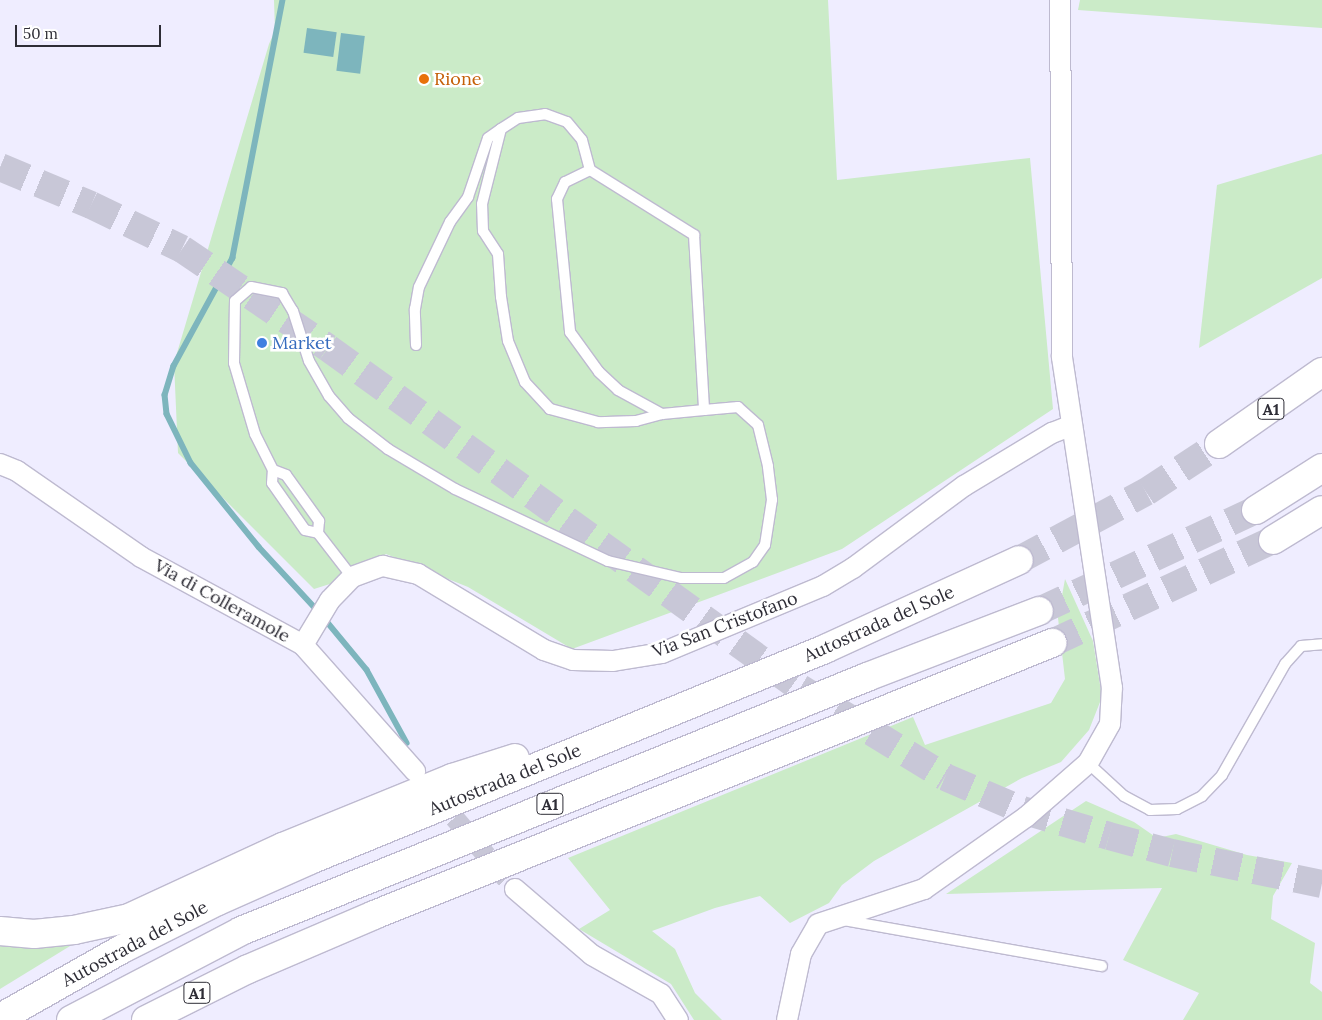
<!DOCTYPE html>
<html>
<head>
<meta charset="utf-8">
<style>
	body { margin:0 }
	#map { position:relative; width:1322px; height:1020px; overflow:hidden; background:#efedff; font-family:Lora,serif }
	div>[style] { position:absolute }
	.green>* { inset:0; background:#cbebc8 }
	.water>* { inset:0; background:#7db5bd; transform-origin:0 0 }
	.stream>* { height:5.5px; margin:-2.75px; padding:0 2.75px; transform-origin:2.75px; border-radius:2.75px; background:#7db5bd }
	.street-tunnel>* { height:20px; margin-top:-10px; transform-origin:0; background:repeating-linear-gradient(90deg,#c8c7d7 0 20px,transparent 0 30px) }
	.primary-tunnel>* { height:28px; margin-top:-14px; transform-origin:0; background:repeating-linear-gradient(90deg,#c8c7d7 0 28px,transparent 0 42px) }
	.highway-tunnel>* { height:28px; margin-top:-14px; transform-origin:0; background:repeating-linear-gradient(90deg,#c8c7d7 0 28px,transparent 0 42px) }
	.roads { filter:drop-shadow(1px 0 #bebad0) drop-shadow(-1px 0 #bebad0) drop-shadow(0 1px #bebad0) drop-shadow(0 -1px #bebad0) }
	.lane>* { height:10px; margin:-5px; padding:0 5px; transform-origin:5px; border-radius:5px; background:#fff }
	.street>* { height:20px; margin:-10px; padding:0 10px; transform-origin:10px; border-radius:10px; background:#fff }
	.highway>* { height:28px; margin:-14px; padding:0 14px; transform-origin:14px; border-radius:14px; background:#fff }
	.dots>* { width:14px; height:14px; translate:-50% -50%; box-sizing:border-box; border:2px solid #fff; border-radius:50% }
	span { translate:-50% -50%; white-space:nowrap; text-align:center; line-height:1.15; -webkit-text-stroke:5px #fff; paint-order:stroke }
	.shield-label span { padding:1px 4px; background:#fff; border:1px solid; border-radius:4px; -webkit-text-stroke-width:0 }
	.shield-label { font-size:16px; color:#2e2d36; font-weight:700 }
	.food-label { font-size:18px; color:#c56008 }
	.left { translate:0 -50%; text-align:left }
	.shop-label { font-size:18px; color:#366cbe }
	.street-label { font-size:18px; color:#2e2d36 }
	.scale { position:absolute; left:15px; top:25px; width:146px; height:22px; box-sizing:border-box; border:2px solid #2e2d36; border-top:0; padding-left:6px; font-size:15px; line-height:18px; white-space:nowrap; color:#2e2d36; -webkit-text-stroke:4px #fff; paint-order:stroke }
</style>
</head>
<body>
<div id="map">
	<div class="green">
		<div style="clip-path:polygon(274px 0,828px 0,837px 180px,1030px 158px,1053px 409px,842px 549px,572px 649px,468px 587px,386px 554px,352px 577px,314px 589px,178px 453px,174px 363px,269px 44px,275px 31px)"></div>
		<div style="clip-path:polygon(1080px 0,1322px 0,1322px 28px,1078px 10px)"></div>
		<div style="clip-path:polygon(1322px 154px,1322px 278px,1199px 348px,1217px 185px)"></div>
		<div style="clip-path:polygon(1065px 579px,1093px 641px,1102px 697px,1089px 730px,1061px 762px,1022px 778px,874px 861px,842px 885px,829px 903px,790px 923px,760px 896px,715px 908px,652px 931px,675px 949px,695px 993px,722px 1020px,694px 1020px,671px 984px,579px 929px,610px 910px,568px 858px,913px 717px,925px 745px,1051px 703px,1065px 679px,1058px 618px)"></div>
		<div style="clip-path:polygon(1086px 801px,1134px 822px,1157px 838px,1176px 834px,1247px 855px,1292px 863px,1273px 896px,1271px 919px,1315px 943px,1310px 983px,1322px 992px,1322px 1020px,1183px 1020px,1199px 993px,1123px 960px,1162px 888px,946px 894px)"></div>
		<div style="clip-path:polygon(0 942px,75px 943px,0 989px)"></div>
	</div>
	<div class="water">
		<div style="left:307px;top:28px;width:30px;height:25px;rotate:8deg"></div>
		<div style="left:341px;top:33px;width:24px;height:38px;rotate:7deg"></div>
	</div>
	<div class="stream">
		<div style="left:283px;top:0;width:263px;rotate:101deg"></div>
		<div style="left:233px;top:258px;width:123px;rotate:118.6deg"></div>
		<div style="left:174px;top:366px;width:30px;rotate:107deg"></div>
		<div style="left:165px;top:395px;width:19px;rotate:84deg"></div>
		<div style="left:167px;top:414px;width:55px;rotate:63.9deg"></div>
		<div style="left:191px;top:463px;width:108px;rotate:51deg"></div>
		<div style="left:259px;top:547px;width:87px;rotate:47.3deg"></div>
		<div style="left:324px;top:618px;width:67px;rotate:50.4deg"></div>
		<div style="left:367px;top:670px;width:83px;rotate:61.3deg"></div>
	</div>
	<div class="street-tunnel">
		<div style="left:435px;top:795px;width:123px;rotate:49.6deg"></div>
	</div>
	<div class="primary-tunnel">
		<div style="left:0;top:167px;width:99px;rotate:22.7deg"></div>
		<div style="left:91px;top:205px;width:101px;rotate:25.8deg"></div>
		<div style="left:182px;top:249px;width:176px;rotate:34.1deg"></div>
		<div style="left:328px;top:348px;width:582px;rotate:35.77deg"></div>
		<div style="left:800px;top:688px;width:170px;rotate:31.5deg"></div>
		<div style="left:945px;top:777px;width:84px;rotate:23.2deg"></div>
		<div style="left:1022px;top:810px;width:91px;rotate:16.6deg"></div>
		<div style="left:1109px;top:836px;width:65px;rotate:15.1deg"></div>
		<div style="left:1172px;top:853px;width:153px;rotate:11.7deg"></div>
	</div>
	<div class="highway-tunnel">
		<div style="left:1019px;top:560px;width:144px;rotate:-28.2deg"></div>
		<div style="left:1146px;top:492px;width:87px;rotate:-33.3deg"></div>
		<div style="left:1039px;top:611px;width:239px;rotate:-25deg"></div>
		<div style="left:1052px;top:643px;width:244px;rotate:-25deg"></div>
	</div>
	<div class="roads">
		<div class="lane">
			<div style="left:590px;top:170px;width:28px;rotate:154deg"></div>
			<div style="left:565px;top:182px;width:19px;rotate:115deg"></div>
			<div style="left:557px;top:199px;width:134px;rotate:84.4deg"></div>
			<div style="left:570px;top:332px;width:49px;rotate:54.1deg"></div>
			<div style="left:599px;top:372px;width:26px;rotate:43deg"></div>
			<div style="left:618px;top:390px;width:50px;rotate:28.6deg"></div>
			<div style="left:416px;top:345px;width:36px;rotate:-92deg"></div>
			<div style="left:415px;top:309px;width:22px;rotate:-80deg"></div>
			<div style="left:419px;top:287px;width:72px;rotate:-64.5deg"></div>
			<div style="left:450px;top:222px;width:31px;rotate:-54deg"></div>
			<div style="left:468px;top:197px;width:62px;rotate:-71.3deg"></div>
			<div style="left:488px;top:138px;width:16px;rotate:-35deg"></div>
			<div style="left:273px;top:470px;width:14px;rotate:21deg"></div>
			<div style="left:286px;top:475px;width:57px;rotate:54.3deg"></div>
			<div style="left:319px;top:521px;width:12px;rotate:95deg"></div>
			<div style="left:352px;top:577px;width:56px;rotate:-127.7deg"></div>
			<div style="left:318px;top:533px;width:13px;rotate:-167deg"></div>
			<div style="left:305px;top:530px;width:57px;rotate:-125.1deg"></div>
			<div style="left:272px;top:483px;width:13px;rotate:-86deg"></div>
			<div style="left:273px;top:470px;width:40px;rotate:-116.6deg"></div>
			<div style="left:255px;top:434px;width:74px;rotate:-106.5deg"></div>
			<div style="left:234px;top:363px;width:62px;rotate:-89.1deg"></div>
			<div style="left:235px;top:301px;width:21px;rotate:-41deg"></div>
			<div style="left:251px;top:287px;width:32px;rotate:11deg"></div>
			<div style="left:282px;top:293px;width:21px;rotate:59deg"></div>
			<div style="left:293px;top:311px;width:52px;rotate:72.3deg"></div>
			<div style="left:309px;top:361px;width:40px;rotate:60.3deg"></div>
			<div style="left:329px;top:396px;width:29px;rotate:49deg"></div>
			<div style="left:348px;top:418px;width:51px;rotate:37.8deg"></div>
			<div style="left:388px;top:449px;width:78px;rotate:30.8deg"></div>
			<div style="left:455px;top:489px;width:169px;rotate:25.2deg"></div>
			<div style="left:608px;top:561px;width:75px;rotate:13.1deg"></div>
			<div style="left:681px;top:578px;width:43px"></div>
			<div style="left:724px;top:578px;width:33px;rotate:-29deg"></div>
			<div style="left:753px;top:562px;width:21px;rotate:-55deg"></div>
			<div style="left:765px;top:545px;width:46px;rotate:-81.2deg"></div>
			<div style="left:772px;top:500px;width:34px;rotate:-97deg"></div>
			<div style="left:768px;top:466px;width:42px;rotate:-103.7deg"></div>
			<div style="left:758px;top:425px;width:27px;rotate:-138deg"></div>
			<div style="left:738px;top:407px;width:34px;rotate:175deg"></div>
			<div style="left:704px;top:410px;width:42px;rotate:174.6deg"></div>
			<div style="left:662px;top:414px;width:27px;rotate:165deg"></div>
			<div style="left:636px;top:421px;width:38px;rotate:178deg"></div>
			<div style="left:598px;top:422px;width:50px;rotate:-164.8deg"></div>
			<div style="left:550px;top:409px;width:37px;rotate:-133deg"></div>
			<div style="left:525px;top:382px;width:44px;rotate:-112.5deg"></div>
			<div style="left:508px;top:341px;width:45px;rotate:-99deg"></div>
			<div style="left:501px;top:297px;width:43px;rotate:-94deg"></div>
			<div style="left:498px;top:254px;width:27px;rotate:-123deg"></div>
			<div style="left:483px;top:231px;width:27px;rotate:-92deg"></div>
			<div style="left:482px;top:204px;width:77px;rotate:-75.8deg"></div>
			<div style="left:501px;top:129px;width:20px;rotate:-33deg"></div>
			<div style="left:518px;top:118px;width:27px;rotate:-8deg"></div>
			<div style="left:545px;top:114px;width:23px;rotate:20deg"></div>
			<div style="left:567px;top:122px;width:23px;rotate:50deg"></div>
			<div style="left:582px;top:140px;width:31px;rotate:75deg"></div>
			<div style="left:590px;top:170px;width:123px;rotate:32deg"></div>
			<div style="left:694px;top:235px;width:175px;rotate:86.7deg"></div>
			<div style="left:1088px;top:763px;width:49px;rotate:42.5deg"></div>
			<div style="left:1124px;top:796px;width:30px;rotate:28deg"></div>
			<div style="left:1150px;top:810px;width:27px;rotate:-2deg"></div>
			<div style="left:1177px;top:809px;width:28px;rotate:-27deg"></div>
			<div style="left:1202px;top:796px;width:29px;rotate:-46deg"></div>
			<div style="left:1222px;top:775px;width:128px;rotate:-60.4deg"></div>
			<div style="left:1285px;top:664px;width:24px;rotate:-48deg"></div>
			<div style="left:1301px;top:646px;width:21px;rotate:-5deg"></div>
			<div style="left:843px;top:920px;width:263px;rotate:10.1deg"></div>
		</div>
		<div class="street">
			<div style="left:0;top:464px;width:18px;rotate:22deg"></div>
			<div style="left:17px;top:471px;width:151px;rotate:34.7deg"></div>
			<div style="left:141px;top:557px;width:184px;rotate:28.5deg"></div>
			<div style="left:303px;top:645px;width:169px;rotate:48.4deg"></div>
			<div style="left:303px;top:645px;width:52px;rotate:-59deg"></div>
			<div style="left:330px;top:600px;width:32px;rotate:-46deg"></div>
			<div style="left:352px;top:577px;width:33px;rotate:-20deg"></div>
			<div style="left:383px;top:566px;width:36px;rotate:13deg"></div>
			<div style="left:418px;top:574px;width:147px;rotate:31.1deg"></div>
			<div style="left:544px;top:650px;width:31px;rotate:19deg"></div>
			<div style="left:573px;top:660px;width:40px;rotate:1.4deg"></div>
			<div style="left:613px;top:661px;width:50px;rotate:-9.3deg"></div>
			<div style="left:662px;top:653px;width:174px;rotate:-22.6deg"></div>
			<div style="left:823px;top:586px;width:35px;rotate:-31deg"></div>
			<div style="left:853px;top:568px;width:138px;rotate:-36.5deg"></div>
			<div style="left:964px;top:486px;width:103px;rotate:-31.1deg"></div>
			<div style="left:1052px;top:433px;width:19px;rotate:-21deg"></div>
			<div style="left:515px;top:889px;width:101px;rotate:40.6deg"></div>
			<div style="left:592px;top:955px;width:79px;rotate:29.5deg"></div>
			<div style="left:661px;top:994px;width:31px;rotate:57deg"></div>
			<div style="left:787px;top:1020px;width:67px;rotate:-78deg"></div>
			<div style="left:801px;top:954px;width:34px;rotate:-60deg"></div>
			<div style="left:818px;top:924px;width:112px;rotate:-18.3deg"></div>
			<div style="left:924px;top:889px;width:125px;rotate:-35.2deg"></div>
			<div style="left:1026px;top:817px;width:82px;rotate:-41.1deg"></div>
			<div style="left:1088px;top:763px;width:45px;rotate:-60.6deg"></div>
			<div style="left:1110px;top:724px;width:36px;rotate:-87deg"></div>
			<div style="left:1112px;top:688px;width:335px;rotate:-98.6deg"></div>
			<div style="left:1062px;top:357px;width:357px;rotate:-90.3deg"></div>
		</div>
		<div class="highway">
			<div style="left:1219px;top:444px;width:126px;rotate:-35deg"></div>
			<div style="left:1256px;top:510px;width:78px;rotate:-32.5deg"></div>
			<div style="left:1273px;top:540px;width:57px;rotate:-31.5deg"></div>
			<div style="left:0;top:931px;width:34px;rotate:5deg"></div>
			<div style="left:34px;top:934px;width:40px;rotate:-5.7deg"></div>
			<div style="left:74px;top:930px;width:56px;rotate:-12.3deg"></div>
			<div style="left:129px;top:918px;width:170px;rotate:-24.8deg"></div>
			<div style="left:283px;top:847px;width:183px;rotate:-22.2deg"></div>
			<div style="left:452px;top:778px;width:66px;rotate:-17.6deg"></div>
			<div style="left:0;top:1018px;width:140px;rotate:-29.5deg"></div>
			<div style="left:122px;top:949px;width:107px;rotate:-26.6deg"></div>
			<div style="left:218px;top:901px;width:101px;rotate:-24deg"></div>
			<div style="left:310px;top:860px;width:557px;rotate:-22.28deg"></div>
			<div style="left:825px;top:649px;width:213px;rotate:-24.6deg"></div>
			<div style="left:71px;top:1020px;width:192px;rotate:-27.6deg"></div>
			<div style="left:241px;top:931px;width:676px;rotate:-22.08deg"></div>
			<div style="left:867px;top:677px;width:184px;rotate:-21deg"></div>
			<div style="left:146px;top:1020px;width:114px;rotate:-26.6deg"></div>
			<div style="left:248px;top:969px;width:137px;rotate:-23.2deg"></div>
			<div style="left:374px;top:915px;width:731px;rotate:-21.86deg"></div>
		</div>
	</div>
	<div class="dots">
		<div style="left:424px;top:79px;background:#e8710a"></div>
		<div style="left:262px;top:343px;background:#3f7fe0"></div>
	</div>
	<div class="shield-label">
		<span style="left:1271px;top:409px">A1</span>
		<span style="left:550px;top:804px">A1</span>
		<span style="left:197px;top:993px">A1</span>
	</div>
	<div class="food-label">
		<span class="left" style="left:434px;top:79px">Rione</span>
	</div>
	<div class="shop-label">
		<span class="left" style="left:272px;top:343px">Market</span>
	</div>
	<div class="street-label">
		<span style="left:222px;top:601px;rotate:29deg">Via di Colleramole</span>
		<span style="left:879px;top:624px;rotate:-24deg">Autostrada del Sole</span>
		<span style="left:725px;top:625px;rotate:-21deg">Via San Cristofano</span>
		<span style="left:505px;top:780px;rotate:-22deg">Autostrada del Sole</span>
		<span style="left:135px;top:944px;rotate:-28deg">Autostrada del Sole</span>
	</div>
	<div class="scale">50 m</div>
</div>
</body>
</html>
